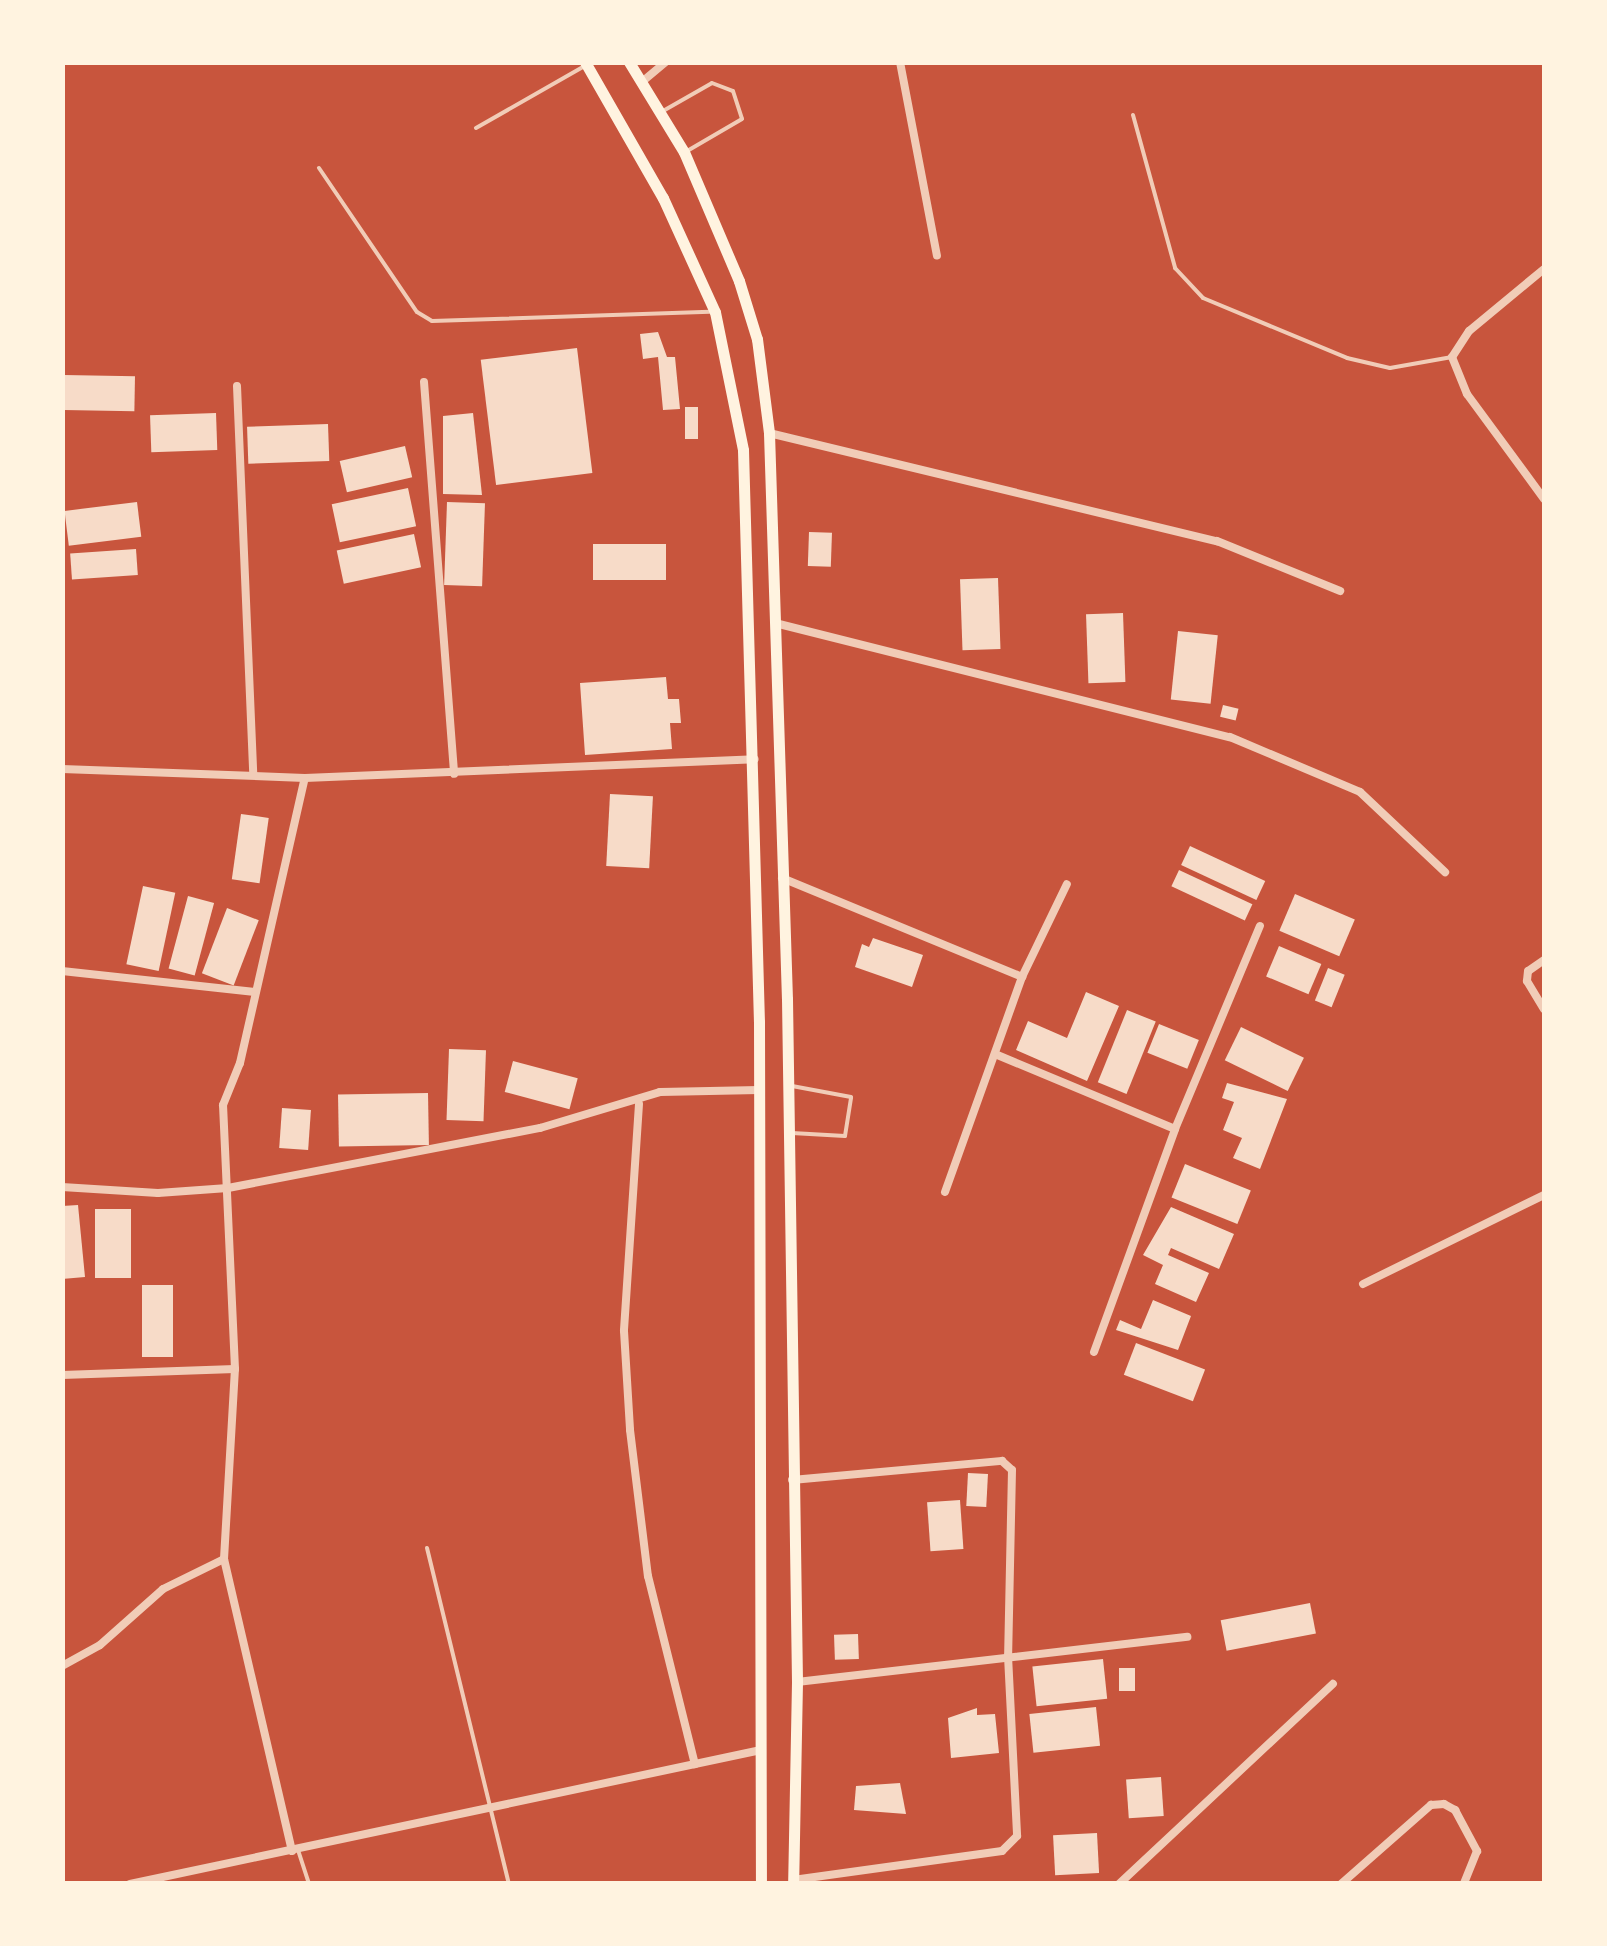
<!DOCTYPE html>
<html>
<head>
<meta charset="utf-8">
<style>
	body { margin:0 }
	#map { position:relative; width:1607px; height:1946px; overflow:hidden; background:#c8553d; font-family:Lora,serif }
	div>[style] { position:absolute }
	.building>* { inset:0; background:#f7dbc8; transform-origin:0 0 }
	.service>* { height:4px; margin:-2px; padding:0 2px; transform-origin:2px; border-radius:2px; background:#f1ccb7 }
	.minor>* { height:8px; margin:-4px; padding:0 4px; transform-origin:4px; border-radius:4px; background:#f1ccb7 }
	.secondary>* { height:11px; margin:-5.5px; padding:0 5.5px; transform-origin:5.5px; border-radius:5.5px; background:#fff3e0 }
	span { translate:-50% -50%; white-space:nowrap; text-align:center; line-height:1.15; -webkit-text-stroke:10px #fff3e0; paint-order:stroke }
	.frame { position:absolute; inset:0; border:65px solid #fff3e0; pointer-events:none }
</style>
</head>
<body>
<div id="map">
	<div class="building">
		<div style="clip-path:polygon(658px 332px,667px 357px,675px 357px,680px 409px,663px 410px,658px 357px,643px 359px,640px 334px)"></div>
		<div style="left:577px;top:348px;width:126px;height:97px;rotate:83deg"></div>
		<div style="left:64px;top:375px;width:71px;height:35px;rotate:1deg"></div>
		<div style="left:685px;top:407px;width:13px;height:32px"></div>
		<div style="left:216px;top:413px;width:37px;height:66px;rotate:88deg"></div>
		<div style="clip-path:polygon(473px 413px,482px 495px,443px 494px,443px 416px)"></div>
		<div style="left:328px;top:424px;width:37px;height:81px;rotate:88deg"></div>
		<div style="left:405px;top:446px;width:32px;height:67px;rotate:77deg"></div>
		<div style="left:408px;top:488px;width:39px;height:78px;rotate:78deg"></div>
		<div style="left:137px;top:502px;width:35px;height:73px;rotate:83deg"></div>
		<div style="left:447px;top:502px;width:38px;height:83px;rotate:2deg"></div>
		<div style="left:809px;top:532px;width:23px;height:34px;rotate:2deg"></div>
		<div style="left:414px;top:534px;width:34px;height:79px;rotate:78deg"></div>
		<div style="left:593px;top:544px;width:73px;height:36px"></div>
		<div style="left:136px;top:549px;width:26px;height:66px;rotate:86deg"></div>
		<div style="left:998px;top:578px;width:71px;height:38px;rotate:88deg"></div>
		<div style="left:1123px;top:613px;width:69px;height:37px;rotate:88deg"></div>
		<div style="left:1178px;top:631px;width:40px;height:69px;rotate:6deg"></div>
		<div style="clip-path:polygon(666px 677px,668px 699px,679px 699px,681px 723px,670px 723px,672px 749px,585px 755px,580px 683px)"></div>
		<div style="left:1223px;top:705px;width:16px;height:12px;rotate:14deg"></div>
		<div style="left:610px;top:794px;width:43px;height:72px;rotate:3deg"></div>
		<div style="left:241px;top:814px;width:28px;height:66px;rotate:8deg"></div>
		<div style="left:1190px;top:846px;width:83px;height:21px;rotate:25deg"></div>
		<div style="left:1179px;top:870px;width:81px;height:18px;rotate:25deg"></div>
		<div style="left:143px;top:886px;width:33px;height:80px;rotate:12deg"></div>
		<div style="left:1295px;top:894px;width:65px;height:40px;rotate:23deg"></div>
		<div style="left:188px;top:896px;width:27px;height:75px;rotate:15deg"></div>
		<div style="left:227px;top:908px;width:34px;height:70px;rotate:21deg"></div>
		<div style="clip-path:polygon(873px 938px,923px 955px,912px 987px,855px 967px,862px 944px,869px 947px)"></div>
		<div style="left:1279px;top:946px;width:46px;height:33px;rotate:23deg"></div>
		<div style="left:1328px;top:968px;width:18px;height:35px;rotate:22deg"></div>
		<div style="clip-path:polygon(1086px 992px,1119px 1006px,1087px 1081px,1016px 1050px,1028px 1021px,1067px 1038px)"></div>
		<div style="left:1127px;top:1010px;width:31px;height:78px;rotate:22deg"></div>
		<div style="left:1159px;top:1024px;width:43px;height:31px;rotate:22deg"></div>
		<div style="left:1241px;top:1027px;width:70px;height:37px;rotate:26deg"></div>
		<div style="left:449px;top:1049px;width:37px;height:71px;rotate:2deg"></div>
		<div style="left:513px;top:1061px;width:67px;height:32px;rotate:15deg"></div>
		<div style="clip-path:polygon(1227px 1083px,1287px 1099px,1260px 1169px,1233px 1158px,1242px 1138px,1223px 1130px,1234px 1102px,1222px 1098px)"></div>
		<div style="left:428px;top:1093px;width:52px;height:90px;rotate:89deg"></div>
		<div style="left:282px;top:1108px;width:29px;height:40px;rotate:4deg"></div>
		<div style="left:1185px;top:1164px;width:71px;height:36px;rotate:22deg"></div>
		<div style="clip-path:polygon(78px 1205px,85px 1277px,62px 1279px,62px 1206px)"></div>
		<div style="clip-path:polygon(1171px 1207px,1234px 1234px,1219px 1269px,1171px 1248px,1168px 1255px,1209px 1273px,1196px 1302px,1155px 1284px,1163px 1265px,1143px 1255px)"></div>
		<div style="left:95px;top:1209px;width:36px;height:69px"></div>
		<div style="left:142px;top:1285px;width:31px;height:72px"></div>
		<div style="clip-path:polygon(1153px 1300px,1191px 1316px,1178px 1350px,1116px 1330px,1120px 1320px,1141px 1329px)"></div>
		<div style="left:1136px;top:1343px;width:74px;height:34px;rotate:21deg"></div>
		<div style="left:968px;top:1473px;width:20px;height:33px;rotate:3deg"></div>
		<div style="left:960px;top:1500px;width:49px;height:33px;rotate:86deg"></div>
		<div style="left:1310px;top:1603px;width:31px;height:91px;rotate:79deg"></div>
		<div style="left:858px;top:1634px;width:25px;height:24px;rotate:88deg"></div>
		<div style="left:1103px;top:1659px;width:40px;height:71px;rotate:84deg"></div>
		<div style="left:1119px;top:1668px;width:16px;height:23px"></div>
		<div style="left:1096px;top:1707px;width:39px;height:67px;rotate:84deg"></div>
		<div style="clip-path:polygon(977px 1708px,977px 1715px,995px 1714px,999px 1753px,951px 1758px,948px 1718px)"></div>
		<div style="left:1161px;top:1777px;width:39px;height:35px;rotate:86deg"></div>
		<div style="clip-path:polygon(900px 1783px,906px 1814px,854px 1810px,856px 1786px)"></div>
		<div style="left:1097px;top:1833px;width:40px;height:44px;rotate:87deg"></div>
	</div>
	<div class="service">
		<div style="left:663px;top:111px;width:56px;rotate:-29.7deg"></div>
		<div style="left:712px;top:83px;width:22px;rotate:21deg"></div>
		<div style="left:733px;top:91px;width:29px;rotate:72deg"></div>
		<div style="left:742px;top:119px;width:64px;rotate:149.8deg"></div>
		<div style="left:1133px;top:115px;width:159px;rotate:74.6deg"></div>
		<div style="left:1175px;top:268px;width:41px;rotate:47deg"></div>
		<div style="left:1203px;top:298px;width:156px;rotate:22.6deg"></div>
		<div style="left:1347px;top:358px;width:44px;rotate:13.1deg"></div>
		<div style="left:1390px;top:368px;width:63px;rotate:-10.1deg"></div>
		<div style="left:476px;top:128px;width:123px;rotate:-29.7deg"></div>
		<div style="left:319px;top:168px;width:174px;rotate:55.8deg"></div>
		<div style="left:417px;top:312px;width:17px;rotate:31deg"></div>
		<div style="left:432px;top:321px;width:278px;rotate:-1.9deg"></div>
		<div style="left:792px;top:1133px;width:53px;rotate:3.2deg"></div>
		<div style="left:845px;top:1136px;width:39px;rotate:-81deg"></div>
		<div style="left:851px;top:1097px;width:60px;rotate:-169.4deg"></div>
		<div style="left:427px;top:1548px;width:346px;rotate:76.3deg"></div>
		<div style="left:298px;top:1850px;width:36px;rotate:72deg"></div>
	</div>
	<div class="minor">
		<div style="left:900px;top:62px;width:197px;rotate:79.2deg"></div>
		<div style="left:643px;top:81px;width:30px;rotate:-40deg"></div>
		<div style="left:1544px;top:269px;width:97px;rotate:140.4deg"></div>
		<div style="left:1469px;top:331px;width:31px;rotate:123deg"></div>
		<div style="left:1452px;top:357px;width:40px;rotate:68deg"></div>
		<div style="left:1467px;top:394px;width:130px;rotate:53.7deg"></div>
		<div style="left:424px;top:382px;width:393px;rotate:85.6deg"></div>
		<div style="left:237px;top:386px;width:388px;rotate:87.6deg"></div>
		<div style="left:769px;top:433px;width:461px;rotate:13.6deg"></div>
		<div style="left:1217px;top:541px;width:133px;rotate:22.1deg"></div>
		<div style="left:775px;top:623px;width:469px;rotate:14.1deg"></div>
		<div style="left:1230px;top:737px;width:141px;rotate:22.9deg"></div>
		<div style="left:1360px;top:792px;width:117px;rotate:43.3deg"></div>
		<div style="left:62px;top:769px;width:243px;rotate:2.1deg"></div>
		<div style="left:305px;top:778px;width:450px;rotate:-2.4deg"></div>
		<div style="left:782px;top:878px;width:260px;rotate:22.4deg"></div>
		<div style="left:1544px;top:960px;width:19px;rotate:145deg"></div>
		<div style="left:1528px;top:971px;width:10px;rotate:96deg"></div>
		<div style="left:1527px;top:981px;width:33px;rotate:59deg"></div>
		<div style="left:62px;top:971px;width:194px;rotate:6.2deg"></div>
		<div style="left:995px;top:1054px;width:195px;rotate:22.6deg"></div>
		<div style="left:639px;top:1104px;width:227px;rotate:93.8deg"></div>
		<div style="left:624px;top:1331px;width:99px;rotate:86.5deg"></div>
		<div style="left:630px;top:1430px;width:147px;rotate:83deg"></div>
		<div style="left:648px;top:1576px;width:194px;rotate:76deg"></div>
		<div style="left:62px;top:1187px;width:96px;rotate:3.6deg"></div>
		<div style="left:158px;top:1193px;width:70px;rotate:-4.1deg"></div>
		<div style="left:228px;top:1188px;width:318px;rotate:-10.9deg"></div>
		<div style="left:540px;top:1128px;width:125px;rotate:-16.7deg"></div>
		<div style="left:660px;top:1092px;width:99px;rotate:-1.2deg"></div>
		<div style="left:945px;top:1192px;width:228px;rotate:-70.3deg"></div>
		<div style="left:1022px;top:977px;width:103px;rotate:-64.2deg"></div>
		<div style="left:1363px;top:1284px;width:202px;rotate:-26.2deg"></div>
		<div style="left:1094px;top:1352px;width:237px;rotate:-70deg"></div>
		<div style="left:1175px;top:1129px;width:220px;rotate:-67.3deg"></div>
		<div style="left:62px;top:1375px;width:173px;rotate:-2deg"></div>
		<div style="left:792px;top:1480px;width:211px;rotate:-5.2deg"></div>
		<div style="left:1002px;top:1461px;width:13px;rotate:42deg"></div>
		<div style="left:1012px;top:1470px;width:186px;rotate:91.2deg"></div>
		<div style="left:1008px;top:1656px;width:180px;rotate:87.1deg"></div>
		<div style="left:1017px;top:1836px;width:21px;rotate:135deg"></div>
		<div style="left:1002px;top:1851px;width:211px;rotate:172.1deg"></div>
		<div style="left:62px;top:1666px;width:43px;rotate:-28.9deg"></div>
		<div style="left:100px;top:1645px;width:84px;rotate:-41.6deg"></div>
		<div style="left:163px;top:1589px;width:68px;rotate:-26.2deg"></div>
		<div style="left:797px;top:1682px;width:393px;rotate:-6.6deg"></div>
		<div style="left:292px;top:1851px;width:300px;rotate:-103.1deg"></div>
		<div style="left:224px;top:1559px;width:190px;rotate:-86.7deg"></div>
		<div style="left:235px;top:1369px;width:264px;rotate:-92.6deg"></div>
		<div style="left:223px;top:1105px;width:45px;rotate:-68deg"></div>
		<div style="left:240px;top:1063px;width:292px;rotate:-77.2deg"></div>
		<div style="left:130px;top:1884px;width:645px;rotate:-11.99deg"></div>
		<div style="left:1119px;top:1884px;width:293px;rotate:-43.1deg"></div>
		<div style="left:1341px;top:1884px;width:120px;rotate:-41.3deg"></div>
		<div style="left:1431px;top:1805px;width:13px;rotate:-4deg"></div>
		<div style="left:1444px;top:1804px;width:13px;rotate:29deg"></div>
		<div style="left:1455px;top:1810px;width:47px;rotate:61.8deg"></div>
		<div style="left:1477px;top:1851px;width:35px;rotate:112deg"></div>
	</div>
	<div class="secondary">
		<div style="left:585px;top:62px;width:157px;rotate:60.2deg"></div>
		<div style="left:663px;top:198px;width:125px;rotate:65.5deg"></div>
		<div style="left:715px;top:312px;width:141px;rotate:78.5deg"></div>
		<div style="left:743px;top:450px;width:572px;rotate:88.4deg"></div>
		<div style="left:759px;top:1022px;width:862px;rotate:89.87deg"></div>
		<div style="left:629px;top:62px;width:105px;rotate:58.6deg"></div>
		<div style="left:684px;top:152px;width:140px;rotate:66.9deg"></div>
		<div style="left:739px;top:281px;width:61px;rotate:72.8deg"></div>
		<div style="left:757px;top:339px;width:95px;rotate:82.7deg"></div>
		<div style="left:769px;top:433px;width:566px;rotate:88.18deg"></div>
		<div style="left:787px;top:999px;width:683px;rotate:89.16deg"></div>
		<div style="left:797px;top:1682px;width:202px;rotate:91.1deg"></div>
	</div>
	<div class="frame"></div>
</div>
</body>
</html>
